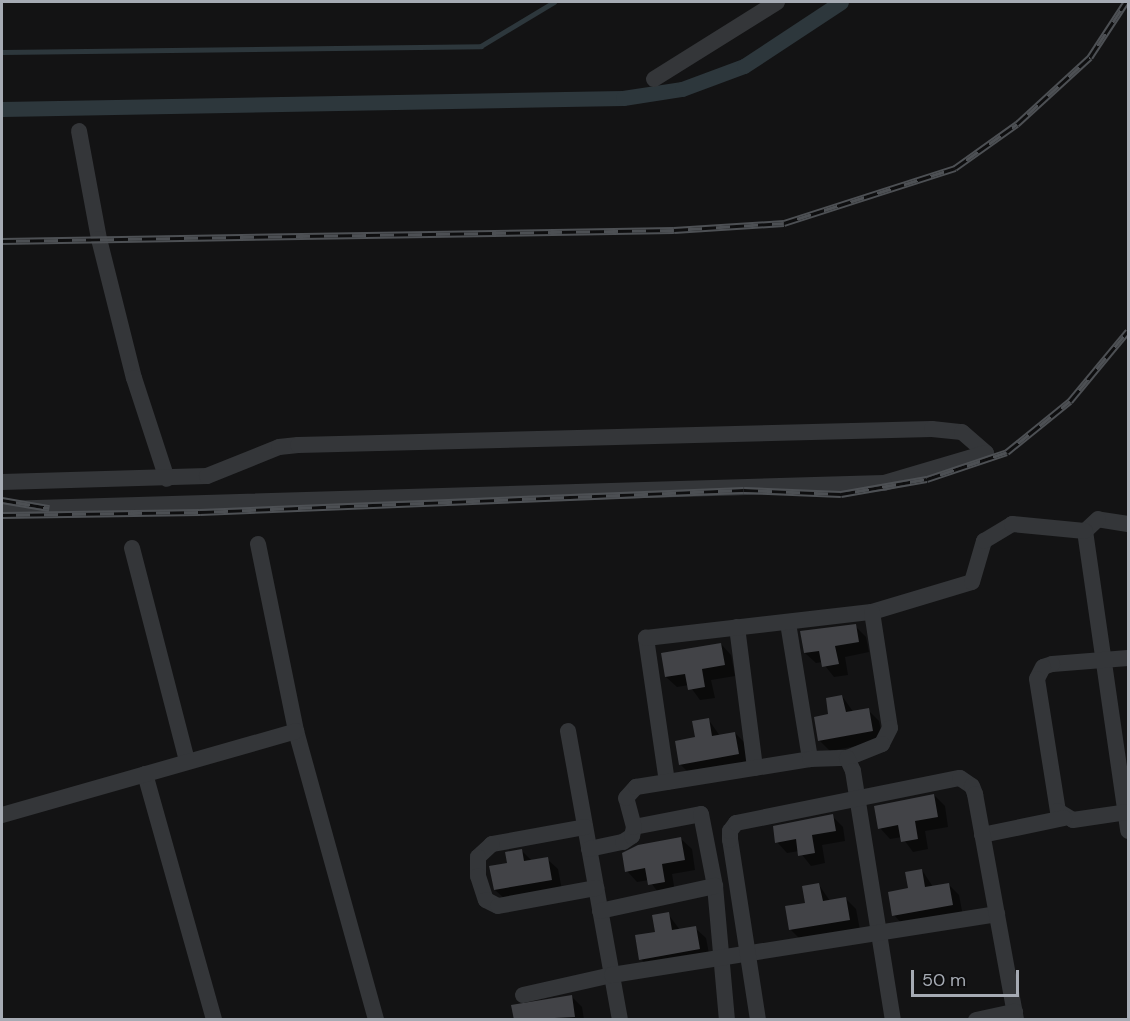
<!DOCTYPE html>
<html>
<head>
<meta charset="utf-8">
<style>
	body { margin:0 }
	#map { position:relative; width:1130px; height:1021px; overflow:hidden; background:#131314; font-family:"DM Sans",sans-serif }
	div>[style] { position:absolute }
	.shadow>* { inset:0; background:#0007 }
	.stream>* { height:4.5px; margin:-2.25px; padding:0 2.25px; transform-origin:2.25px; border-radius:2.25px; background:#2d373c }
	.canal>* { height:15px; margin:-7.5px; padding:0 7.5px; transform-origin:7.5px; border-radius:7.5px; background:#2d373c }
	.building>* { inset:0; background:#424347 }
	.minor>* { height:16px; margin:-8px; padding:0 8px; transform-origin:8px; border-radius:8px; background:#343639 }
	.rail>* { height:7px; margin-top:-3.5px; transform-origin:0; background:repeating-linear-gradient(90deg,#0e0e0f 0 14px,#4d5054 0 28px); box-sizing:border-box; border-block:2px solid #4d5054 }
	span { translate:-50% -50%; white-space:nowrap; text-align:center; line-height:1.15; -webkit-text-stroke:4.5px #0e0e0f; paint-order:stroke }
	.frame { position:absolute; inset:0; border:3px solid #a6abb4; pointer-events:none }
	.scale { position:absolute; left:911px; top:970px; width:108px; height:27px; box-sizing:border-box; border:3px solid #a6abb4; border-top:0; padding-left:8px; font-size:18px; line-height:21px; white-space:nowrap; color:#a6abb4; -webkit-text-stroke:4px #0e0e0f; paint-order:stroke }
</style>
</head>
<body>
<div id="map">
	<div class="shadow">
		<div style="clip-path:polygon(855px 626px,866px 637px,869px 652px,845px 657px,848px 675px,834px 677px,822px 662px,816px 663px,805px 653px)"></div>
		<div style="clip-path:polygon(721px 644px,731px 655px,735px 676px,711px 680px,715px 698px,700px 700px,689px 685px,677px 687px,666px 677px)"></div>
		<div style="clip-path:polygon(842px 696px,854px 713px,868px 710px,879px 721px,883px 741px,830px 751px,819px 740px)"></div>
		<div style="clip-path:polygon(708px 719px,720px 736px,735px 733px,746px 744px,749px 765px,691px 775px,680px 764px)"></div>
		<div style="clip-path:polygon(934px 795px,945px 806px,948px 827px,925px 831px,928px 849px,913px 852px,902px 837px,890px 839px,880px 828px)"></div>
		<div style="clip-path:polygon(832px 816px,843px 827px,845px 841px,822px 845px,825px 863px,811px 866px,799px 851px,787px 853px,777px 842px)"></div>
		<div style="clip-path:polygon(681px 839px,692px 849px,695px 870px,672px 874px,675px 892px,660px 895px,649px 880px,637px 882px,627px 871px)"></div>
		<div style="clip-path:polygon(522px 851px,532px 861px,547px 859px,558px 869px,562px 890px,506px 900px,495px 890px)"></div>
		<div style="clip-path:polygon(922px 870px,933px 887px,948px 884px,959px 895px,963px 916px,904px 926px,894px 915px)"></div>
		<div style="clip-path:polygon(819px 885px,830px 901px,846px 899px,856px 909px,860px 930px,801px 940px,791px 930px)"></div>
		<div style="clip-path:polygon(668px 914px,680px 930px,695px 928px,706px 938px,710px 959px,651px 970px,641px 959px)"></div>
		<div style="clip-path:polygon(571px 996px,582px 1007px,584px 1020px,515px 1020px)"></div>
	</div>
	<div class="stream">
		<div style="left:2px;top:52px;width:479px;rotate:-0.7deg"></div>
		<div style="left:481px;top:46px;width:85px;rotate:-31.1deg"></div>
	</div>
	<div class="canal">
		<div style="left:2px;top:109px;width:621px;rotate:-1.01deg"></div>
		<div style="left:623px;top:98px;width:60px;rotate:-8.7deg"></div>
		<div style="left:682px;top:89px;width:66px;rotate:-20.4deg"></div>
		<div style="left:744px;top:66px;width:116px;rotate:-33.4deg"></div>
	</div>
	<div class="building">
		<div style="clip-path:polygon(856px 624px,859px 642px,835px 646px,839px 664px,822px 667px,819px 651px,804px 653px,800px 631px)"></div>
		<div style="clip-path:polygon(721px 643px,725px 665px,702px 669px,705px 687px,688px 690px,685px 674px,665px 677px,661px 653px)"></div>
		<div style="clip-path:polygon(842px 695px,846px 712px,869px 708px,873px 731px,818px 741px,814px 717px,828px 714px,826px 698px)"></div>
		<div style="clip-path:polygon(709px 718px,712px 736px,735px 732px,739px 754px,679px 765px,675px 741px,695px 737px,692px 721px)"></div>
		<div style="clip-path:polygon(934px 794px,938px 817px,915px 821px,918px 839px,901px 842px,898px 825px,878px 829px,874px 806px)"></div>
		<div style="clip-path:polygon(833px 814px,836px 831px,812px 835px,815px 853px,798px 856px,796px 839px,775px 843px,773px 826px)"></div>
		<div style="clip-path:polygon(681px 837px,685px 860px,662px 864px,665px 882px,648px 885px,645px 868px,625px 872px,622px 853px,638px 845px)"></div>
		<div style="clip-path:polygon(522px 849px,524px 861px,548px 857px,552px 880px,494px 890px,489px 866px,507px 863px,505px 852px)"></div>
		<div style="clip-path:polygon(922px 869px,925px 887px,949px 883px,953px 905px,892px 916px,888px 892px,908px 888px,905px 872px)"></div>
		<div style="clip-path:polygon(819px 883px,823px 901px,846px 897px,850px 920px,789px 930px,785px 906px,805px 903px,802px 886px)"></div>
		<div style="clip-path:polygon(669px 912px,672px 930px,696px 926px,700px 949px,639px 960px,635px 935px,655px 932px,652px 915px)"></div>
		<div style="clip-path:polygon(572px 995px,575px 1017px,514px 1020px,511px 1005px)"></div>
	</div>
	<div class="minor">
		<div style="left:654px;top:79px;width:145px;rotate:-32deg"></div>
		<div style="left:79px;top:131px;width:110px;rotate:79.5deg"></div>
		<div style="left:99px;top:239px;width:143px;rotate:75.9deg"></div>
		<div style="left:134px;top:378px;width:106px;rotate:71.9deg"></div>
		<div style="left:2px;top:482px;width:205px;rotate:-1.7deg"></div>
		<div style="left:207px;top:476px;width:78px;rotate:-21.9deg"></div>
		<div style="left:279px;top:447px;width:19px;rotate:-6deg"></div>
		<div style="left:298px;top:445px;width:634px;rotate:-1.45deg"></div>
		<div style="left:932px;top:429px;width:30px;rotate:6deg"></div>
		<div style="left:962px;top:432px;width:32px;rotate:41deg"></div>
		<div style="left:986px;top:453px;width:106px;rotate:163.6deg"></div>
		<div style="left:884px;top:483px;width:882px;rotate:178.31deg"></div>
		<div style="left:1128px;top:524px;width:30px;rotate:-171deg"></div>
		<div style="left:1098px;top:519px;width:18px;rotate:137deg"></div>
		<div style="left:1085px;top:531px;width:303px;rotate:81.8deg"></div>
		<div style="left:258px;top:544px;width:191px;rotate:78.5deg"></div>
		<div style="left:296px;top:731px;width:300px;rotate:74.5deg"></div>
		<div style="left:132px;top:548px;width:220px;rotate:75.5deg"></div>
		<div style="left:872px;top:612px;width:104px;rotate:-16.7deg"></div>
		<div style="left:972px;top:582px;width:43px;rotate:-73.7deg"></div>
		<div style="left:984px;top:541px;width:33px;rotate:-31deg"></div>
		<div style="left:1012px;top:524px;width:73px;rotate:5.5deg"></div>
		<div style="left:788px;top:623px;width:138px;rotate:80.8deg"></div>
		<div style="left:737px;top:627px;width:142px;rotate:82.7deg"></div>
		<div style="left:1128px;top:658px;width:76px;rotate:175.5deg"></div>
		<div style="left:1052px;top:664px;width:9px;rotate:162deg"></div>
		<div style="left:1043px;top:667px;width:13px;rotate:117deg"></div>
		<div style="left:1037px;top:679px;width:134px;rotate:81deg"></div>
		<div style="left:1058px;top:811px;width:17px;rotate:31deg"></div>
		<div style="left:1073px;top:820px;width:56px;rotate:-8.3deg"></div>
		<div style="left:568px;top:731px;width:294px;rotate:79.8deg"></div>
		<div style="left:145px;top:774px;width:255px;rotate:74.3deg"></div>
		<div style="left:667px;top:782px;width:146px;rotate:-98.3deg"></div>
		<div style="left:646px;top:638px;width:227px;rotate:-6.6deg"></div>
		<div style="left:872px;top:612px;width:117px;rotate:81.2deg"></div>
		<div style="left:890px;top:728px;width:18px;rotate:117deg"></div>
		<div style="left:882px;top:744px;width:38px;rotate:158deg"></div>
		<div style="left:2px;top:815px;width:306px;rotate:-15.9deg"></div>
		<div style="left:585px;top:827px;width:95px;rotate:169.6deg"></div>
		<div style="left:492px;top:844px;width:19px;rotate:137deg"></div>
		<div style="left:478px;top:857px;width:19px;rotate:90deg"></div>
		<div style="left:478px;top:876px;width:25px;rotate:72deg"></div>
		<div style="left:486px;top:900px;width:13px;rotate:27deg"></div>
		<div style="left:498px;top:906px;width:100px;rotate:-10.4deg"></div>
		<div style="left:634px;top:827px;width:68px;rotate:-11deg"></div>
		<div style="left:701px;top:814px;width:73px;rotate:79deg"></div>
		<div style="left:715px;top:886px;width:135px;rotate:84.9deg"></div>
		<div style="left:982px;top:835px;width:84px;rotate:-11.7deg"></div>
		<div style="left:589px;top:849px;width:35px;rotate:-12deg"></div>
		<div style="left:623px;top:842px;width:11px;rotate:-34deg"></div>
		<div style="left:632px;top:836px;width:9px;rotate:-77deg"></div>
		<div style="left:634px;top:827px;width:30px;rotate:-105deg"></div>
		<div style="left:626px;top:798px;width:15px;rotate:-48deg"></div>
		<div style="left:636px;top:787px;width:176px;rotate:-9.1deg"></div>
		<div style="left:810px;top:759px;width:37px;rotate:-2deg"></div>
		<div style="left:847px;top:758px;width:14px;rotate:65deg"></div>
		<div style="left:853px;top:771px;width:252px;rotate:80.9deg"></div>
		<div style="left:600px;top:911px;width:118px;rotate:-12.3deg"></div>
		<div style="left:523px;top:995px;width:91px;rotate:-12.7deg"></div>
		<div style="left:612px;top:975px;width:390px;rotate:-9deg"></div>
		<div style="left:758px;top:1020px;width:182px;rotate:-98.8deg"></div>
		<div style="left:730px;top:840px;width:9px;rotate:-90deg"></div>
		<div style="left:730px;top:831px;width:10px;rotate:-53deg"></div>
		<div style="left:736px;top:823px;width:228px;rotate:-11.4deg"></div>
		<div style="left:960px;top:778px;width:14px;rotate:34deg"></div>
		<div style="left:972px;top:786px;width:9px;rotate:69deg"></div>
		<div style="left:975px;top:794px;width:230px;rotate:79.7deg"></div>
		<div style="left:976px;top:1020px;width:40px;rotate:-12deg"></div>
	</div>
	<div class="rail">
		<div style="left:2px;top:241px;width:672px;rotate:-0.94deg"></div>
		<div style="left:674px;top:230px;width:110px;rotate:-3.6deg"></div>
		<div style="left:784px;top:223px;width:180px;rotate:-17.8deg"></div>
		<div style="left:955px;top:168px;width:76px;rotate:-35.4deg"></div>
		<div style="left:1017px;top:124px;width:99px;rotate:-42.5deg"></div>
		<div style="left:1090px;top:57px;width:66px;rotate:-56.8deg"></div>
		<div style="left:2px;top:500px;width:48px;rotate:9.7deg"></div>
		<div style="left:2px;top:515px;width:198px;rotate:-0.9deg"></div>
		<div style="left:200px;top:512px;width:544px;rotate:-2.32deg"></div>
		<div style="left:744px;top:490px;width:97px;rotate:2.4deg"></div>
		<div style="left:841px;top:494px;width:87px;rotate:-9.9deg"></div>
		<div style="left:927px;top:479px;width:84px;rotate:-18.6deg"></div>
		<div style="left:1007px;top:452px;width:81px;rotate:-39deg"></div>
		<div style="left:1070px;top:401px;width:91px;rotate:-50.4deg"></div>
	</div>
	<div class="frame"></div>
	<div class="scale">50 m</div>
</div>
</body>
</html>
